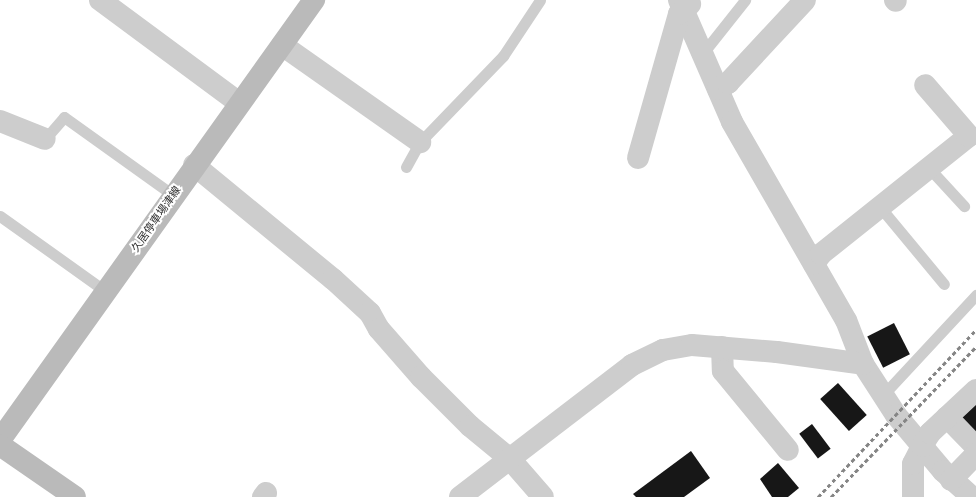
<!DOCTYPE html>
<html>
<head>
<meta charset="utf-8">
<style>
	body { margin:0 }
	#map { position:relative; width:976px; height:497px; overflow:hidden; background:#fff; font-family:Cabin,"Noto Sans JP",sans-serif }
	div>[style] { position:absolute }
	.building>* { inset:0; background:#171717; transform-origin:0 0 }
	.lane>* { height:11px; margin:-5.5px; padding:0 5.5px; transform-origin:5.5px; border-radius:5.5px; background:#cdcdcd }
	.street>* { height:22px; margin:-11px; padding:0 11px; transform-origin:11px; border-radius:11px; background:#cdcdcd }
	.secondary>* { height:22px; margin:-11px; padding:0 11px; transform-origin:11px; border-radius:11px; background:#bababa }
	.rail>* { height:3px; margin-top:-1.5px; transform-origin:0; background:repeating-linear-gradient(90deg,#858585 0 4px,transparent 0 7px) }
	span { translate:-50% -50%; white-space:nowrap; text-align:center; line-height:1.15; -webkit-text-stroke:4px #fff; paint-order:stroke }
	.street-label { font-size:11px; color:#303030 }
</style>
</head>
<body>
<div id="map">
	<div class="building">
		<div style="left:894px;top:323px;width:35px;height:30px;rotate:63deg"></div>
		<div style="left:838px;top:383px;width:43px;height:24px;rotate:48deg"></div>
		<div style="clip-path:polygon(976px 404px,976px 442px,957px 422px)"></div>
		<div style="left:812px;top:424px;width:31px;height:16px;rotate:53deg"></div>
		<div style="clip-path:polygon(691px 451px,710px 478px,684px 497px,636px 497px,633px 494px)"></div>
		<div style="clip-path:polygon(778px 463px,799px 488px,788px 497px,772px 497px,760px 479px)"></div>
	</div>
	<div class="lane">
		<div style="left:703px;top:53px;width:68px;rotate:-51.6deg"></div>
		<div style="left:45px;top:139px;width:29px;rotate:-49deg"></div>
		<div style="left:64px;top:117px;width:134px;rotate:35.6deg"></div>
		<div style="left:406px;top:167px;width:29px;rotate:-61deg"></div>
		<div style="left:420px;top:142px;width:120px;rotate:-46deg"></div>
		<div style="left:503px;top:56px;width:67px;rotate:-56.5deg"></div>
		<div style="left:929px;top:168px;width:52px;rotate:47.4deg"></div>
		<div style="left:880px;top:207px;width:100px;rotate:50.3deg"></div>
		<div style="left:0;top:216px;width:129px;rotate:35.5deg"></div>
		<div style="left:883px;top:395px;width:137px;rotate:-47.1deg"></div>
	</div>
	<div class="street">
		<div style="left:100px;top:0;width:173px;rotate:36.5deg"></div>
		<div style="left:679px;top:0;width:133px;rotate:66.5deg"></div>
		<div style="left:732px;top:122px;width:228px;rotate:60.1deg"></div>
		<div style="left:846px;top:320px;width:47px;rotate:68.9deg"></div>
		<div style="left:863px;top:364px;width:61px;rotate:57.1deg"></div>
		<div style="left:896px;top:415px;width:73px;rotate:50deg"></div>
		<div style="left:943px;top:471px;width:39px;rotate:42deg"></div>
		<div style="left:895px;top:0;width:1px;rotate:45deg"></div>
		<div style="left:282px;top:45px;width:169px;rotate:35.1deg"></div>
		<div style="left:718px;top:89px;width:12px;rotate:-31deg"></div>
		<div style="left:728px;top:83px;width:113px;rotate:-47.1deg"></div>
		<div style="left:0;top:121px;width:48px;rotate:21.8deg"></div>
		<div style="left:638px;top:158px;width:150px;rotate:-74.1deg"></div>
		<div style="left:679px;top:14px;width:15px;rotate:-42deg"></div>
		<div style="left:194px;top:165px;width:180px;rotate:39.4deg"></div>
		<div style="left:333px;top:279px;width:50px;rotate:42.6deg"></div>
		<div style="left:370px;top:313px;width:18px;rotate:61deg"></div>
		<div style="left:379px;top:329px;width:64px;rotate:48.8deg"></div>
		<div style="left:421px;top:377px;width:69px;rotate:45deg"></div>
		<div style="left:470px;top:426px;width:52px;rotate:39.5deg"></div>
		<div style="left:510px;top:459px;width:50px;rotate:49deg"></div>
		<div style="left:814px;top:264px;width:12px;rotate:-55deg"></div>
		<div style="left:821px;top:254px;width:189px;rotate:-38.6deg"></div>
		<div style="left:969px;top:136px;width:67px;rotate:-130.8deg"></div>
		<div style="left:722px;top:347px;width:24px;rotate:88deg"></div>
		<div style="left:723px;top:371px;width:102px;rotate:50.6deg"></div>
		<div style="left:947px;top:417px;width:42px;rotate:46deg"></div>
		<div style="left:951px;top:480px;width:36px;rotate:-46deg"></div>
		<div style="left:263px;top:497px;width:5px;rotate:-53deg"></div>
		<div style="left:460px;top:497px;width:217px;rotate:-37.5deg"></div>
		<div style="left:632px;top:365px;width:34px;rotate:-26deg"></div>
		<div style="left:663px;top:350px;width:29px;rotate:-10deg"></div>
		<div style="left:692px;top:345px;width:85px;rotate:4.7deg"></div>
		<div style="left:777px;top:352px;width:87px;rotate:7.9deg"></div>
		<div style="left:913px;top:497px;width:33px;rotate:-90deg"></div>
		<div style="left:913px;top:464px;width:20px;rotate:-63deg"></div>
		<div style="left:922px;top:446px;width:15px;rotate:-58deg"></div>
		<div style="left:930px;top:433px;width:63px;rotate:-43.1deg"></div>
	</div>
	<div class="secondary">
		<div style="left:0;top:440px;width:541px;rotate:-54.49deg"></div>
		<div style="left:0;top:445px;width:91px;rotate:34.7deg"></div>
	</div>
	<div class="rail">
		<div style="left:818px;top:497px;width:230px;rotate:-46.6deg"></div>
		<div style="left:831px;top:497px;width:209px;rotate:-46deg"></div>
	</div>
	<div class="street-label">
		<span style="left:156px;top:219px;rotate:-55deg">久居停車場津線</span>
	</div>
</div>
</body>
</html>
